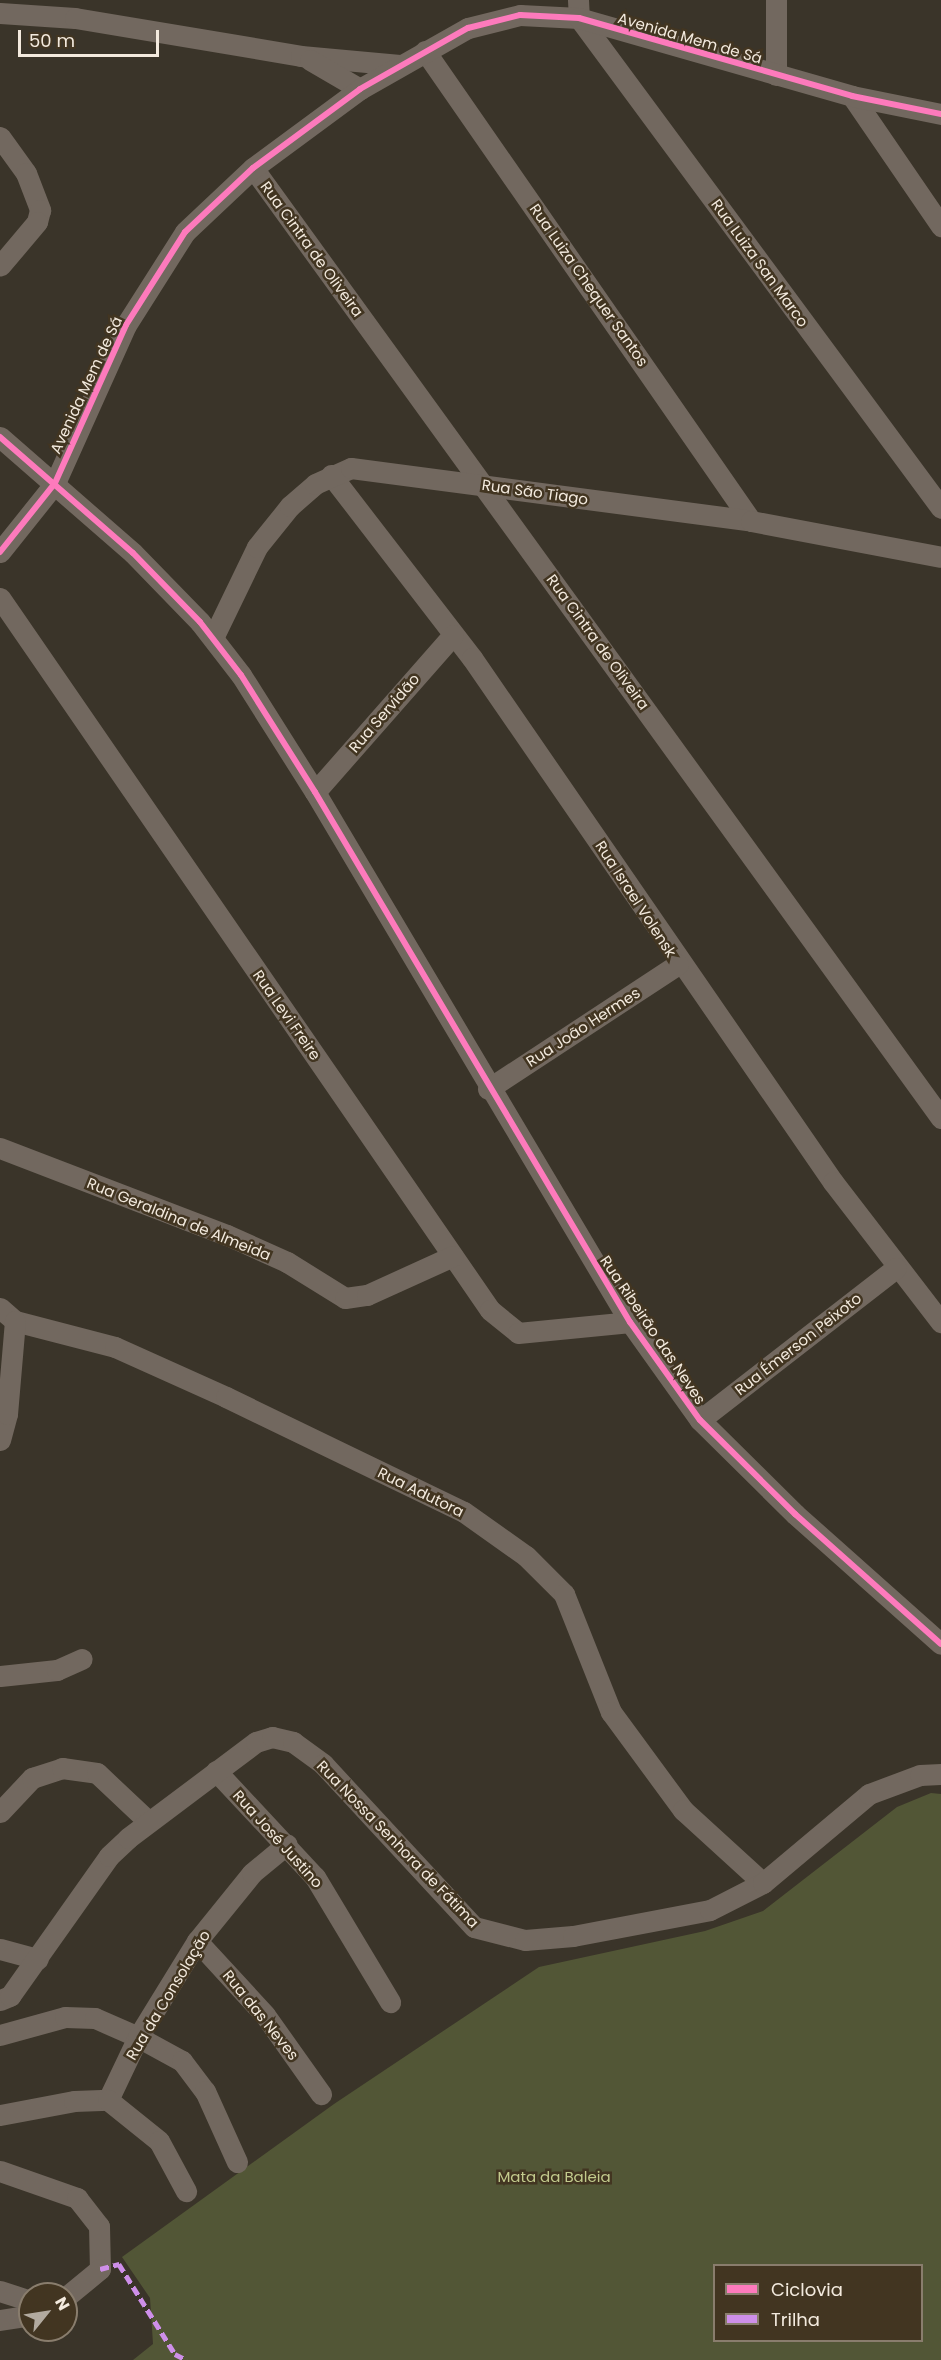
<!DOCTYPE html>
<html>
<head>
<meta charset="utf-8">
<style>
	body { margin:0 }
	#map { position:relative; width:941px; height:2360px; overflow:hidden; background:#3a3429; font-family:Poppins,sans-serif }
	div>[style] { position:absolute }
	.green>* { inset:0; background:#525636 }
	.minor>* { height:21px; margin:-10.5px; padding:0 10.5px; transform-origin:10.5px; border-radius:10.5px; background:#72685f }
	.quiet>* { height:4.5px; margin-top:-2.25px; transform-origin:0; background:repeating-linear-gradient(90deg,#ce8fe9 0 9px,transparent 0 13.5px) }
	.cycleway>* { height:6px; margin:-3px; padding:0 3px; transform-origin:3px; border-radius:3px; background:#fd7abc }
	span { translate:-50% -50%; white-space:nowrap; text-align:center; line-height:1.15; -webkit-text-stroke:5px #423521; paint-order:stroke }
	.street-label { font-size:15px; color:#f3eade }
	.park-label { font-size:15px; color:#c3cb8d }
	.legend { position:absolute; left:713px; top:2264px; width:210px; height:78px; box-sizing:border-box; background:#423521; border:2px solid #897d6d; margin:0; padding:8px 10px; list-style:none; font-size:18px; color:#f3eade }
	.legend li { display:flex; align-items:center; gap:12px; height:30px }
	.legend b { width:30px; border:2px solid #897d6d }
	.north { position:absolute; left:18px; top:2282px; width:60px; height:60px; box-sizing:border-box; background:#423521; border:2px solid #897d6d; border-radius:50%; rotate:60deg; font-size:16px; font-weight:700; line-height:24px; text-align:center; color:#f3eade }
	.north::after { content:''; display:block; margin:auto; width:21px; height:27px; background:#b2aa9f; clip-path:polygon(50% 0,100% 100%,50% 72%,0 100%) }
	.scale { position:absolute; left:18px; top:30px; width:141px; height:27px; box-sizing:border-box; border:3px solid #f3eade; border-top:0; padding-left:8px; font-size:18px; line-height:21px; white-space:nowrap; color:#f3eade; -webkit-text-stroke:4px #423521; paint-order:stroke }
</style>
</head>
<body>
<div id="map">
	<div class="green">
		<div style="clip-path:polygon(evenodd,931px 1793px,941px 1794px,941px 2360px,133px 2360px,153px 2344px,150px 2298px,122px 2257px,334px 2104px,539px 1967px,705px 1931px,763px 1911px,897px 1807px,931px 1793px,714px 2266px,922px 2266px,922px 2340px,714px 2340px,714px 2266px)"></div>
	</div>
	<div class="minor">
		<div style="left:578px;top:0;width:18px;rotate:87deg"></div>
		<div style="left:579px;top:18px;width:609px;rotate:53.54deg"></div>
		<div style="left:776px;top:0;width:75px;rotate:90deg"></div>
		<div style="left:0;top:13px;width:75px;rotate:3.8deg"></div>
		<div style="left:75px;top:18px;width:229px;rotate:9.5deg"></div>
		<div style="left:301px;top:56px;width:99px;rotate:5.2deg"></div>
		<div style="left:425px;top:51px;width:572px;rotate:55.25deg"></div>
		<div style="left:310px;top:60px;width:58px;rotate:30.1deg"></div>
		<div style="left:852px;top:96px;width:158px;rotate:55.6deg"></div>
		<div style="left:0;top:137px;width:44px;rotate:54.2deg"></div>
		<div style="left:26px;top:173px;width:40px;rotate:69deg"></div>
		<div style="left:40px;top:210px;width:12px;rotate:104deg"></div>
		<div style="left:37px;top:222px;width:57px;rotate:130.1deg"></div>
		<div style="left:253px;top:168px;width:1173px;rotate:54.09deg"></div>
		<div style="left:0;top:437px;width:176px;rotate:41.1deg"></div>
		<div style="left:133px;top:553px;width:96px;rotate:45.8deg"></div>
		<div style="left:200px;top:622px;width:67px;rotate:52.3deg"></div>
		<div style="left:241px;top:675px;width:138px;rotate:57.7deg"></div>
		<div style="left:315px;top:792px;width:617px;rotate:59.28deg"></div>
		<div style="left:630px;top:1322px;width:120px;rotate:54.5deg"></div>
		<div style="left:700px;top:1420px;width:134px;rotate:44.7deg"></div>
		<div style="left:795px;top:1514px;width:195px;rotate:41.7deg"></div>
		<div style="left:331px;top:475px;width:231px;rotate:52.4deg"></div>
		<div style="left:472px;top:658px;width:636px;rotate:55.44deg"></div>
		<div style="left:833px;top:1182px;width:177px;rotate:52.4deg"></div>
		<div style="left:0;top:552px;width:88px;rotate:-51.4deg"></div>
		<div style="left:55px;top:483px;width:173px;rotate:-65.8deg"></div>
		<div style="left:126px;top:325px;width:110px;rotate:-57.6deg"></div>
		<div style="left:185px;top:232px;width:93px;rotate:-43.3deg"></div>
		<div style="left:253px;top:168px;width:133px;rotate:-36.4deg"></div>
		<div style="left:360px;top:89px;width:124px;rotate:-29.5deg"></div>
		<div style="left:468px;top:28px;width:54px;rotate:-14deg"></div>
		<div style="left:520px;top:15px;width:59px;rotate:2.9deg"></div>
		<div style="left:579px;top:18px;width:284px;rotate:15.9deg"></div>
		<div style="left:852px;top:96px;width:91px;rotate:11.4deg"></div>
		<div style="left:0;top:598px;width:864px;rotate:55.46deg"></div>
		<div style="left:490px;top:1310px;width:36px;rotate:39deg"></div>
		<div style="left:518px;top:1333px;width:113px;rotate:-5.6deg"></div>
		<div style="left:213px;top:638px;width:101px;rotate:-64.2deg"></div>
		<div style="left:257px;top:547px;width:53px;rotate:-51.2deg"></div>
		<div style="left:290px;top:506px;width:33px;rotate:-41deg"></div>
		<div style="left:315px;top:484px;width:39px;rotate:-24deg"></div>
		<div style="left:351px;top:468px;width:403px;rotate:7.5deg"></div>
		<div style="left:751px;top:521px;width:193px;rotate:10.7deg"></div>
		<div style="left:315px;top:792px;width:209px;rotate:-48.7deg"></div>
		<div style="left:488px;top:1089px;width:227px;rotate:-33.3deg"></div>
		<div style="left:0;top:1148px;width:243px;rotate:21deg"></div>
		<div style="left:227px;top:1235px;width:66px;rotate:24.2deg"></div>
		<div style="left:287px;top:1262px;width:68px;rotate:31.8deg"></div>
		<div style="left:345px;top:1298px;width:22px;rotate:-8deg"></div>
		<div style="left:367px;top:1295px;width:94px;rotate:-24.4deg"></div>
		<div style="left:0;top:1308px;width:20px;rotate:41deg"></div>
		<div style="left:15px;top:1321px;width:103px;rotate:14.6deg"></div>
		<div style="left:115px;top:1347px;width:122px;rotate:24.2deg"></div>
		<div style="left:226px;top:1397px;width:264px;rotate:25.8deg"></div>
		<div style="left:464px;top:1512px;width:76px;rotate:35.4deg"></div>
		<div style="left:526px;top:1556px;width:54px;rotate:45deg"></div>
		<div style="left:564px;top:1594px;width:127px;rotate:68.3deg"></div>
		<div style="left:611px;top:1712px;width:122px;rotate:53.7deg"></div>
		<div style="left:683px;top:1810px;width:108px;rotate:42.4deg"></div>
		<div style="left:700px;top:1420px;width:248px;rotate:-37.8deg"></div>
		<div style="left:0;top:1440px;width:27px;rotate:-75deg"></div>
		<div style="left:7px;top:1414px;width:93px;rotate:-85.1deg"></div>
		<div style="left:0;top:1676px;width:57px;rotate:-6deg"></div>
		<div style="left:57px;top:1670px;width:27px;rotate:-24deg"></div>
		<div style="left:216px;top:1771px;width:145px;rotate:47deg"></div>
		<div style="left:315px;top:1877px;width:146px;rotate:59deg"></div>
		<div style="left:0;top:1812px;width:47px;rotate:-46.7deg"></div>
		<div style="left:32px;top:1778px;width:32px;rotate:-18deg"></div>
		<div style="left:62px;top:1768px;width:35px;rotate:8deg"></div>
		<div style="left:97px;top:1773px;width:70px;rotate:43.3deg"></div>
		<div style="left:197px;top:1941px;width:100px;rotate:47.4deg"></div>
		<div style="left:265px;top:2015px;width:97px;rotate:54.7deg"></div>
		<div style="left:0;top:1949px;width:39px;rotate:15deg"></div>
		<div style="left:0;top:2000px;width:11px;rotate:-22deg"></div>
		<div style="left:10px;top:1996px;width:171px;rotate:-54.7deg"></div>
		<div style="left:109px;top:1856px;width:26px;rotate:-43deg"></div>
		<div style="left:128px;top:1838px;width:160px;rotate:-36.9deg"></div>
		<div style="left:256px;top:1742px;width:17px;rotate:-17deg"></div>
		<div style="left:272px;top:1737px;width:22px;rotate:13deg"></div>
		<div style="left:293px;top:1742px;width:37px;rotate:36deg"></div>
		<div style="left:323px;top:1764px;width:222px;rotate:47.2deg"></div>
		<div style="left:474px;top:1927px;width:53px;rotate:14.3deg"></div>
		<div style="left:525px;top:1940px;width:48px;rotate:-4.8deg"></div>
		<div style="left:573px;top:1936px;width:139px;rotate:-10.7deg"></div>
		<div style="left:710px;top:1910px;width:59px;rotate:-27deg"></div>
		<div style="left:763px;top:1883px;width:138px;rotate:-40deg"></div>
		<div style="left:869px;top:1794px;width:54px;rotate:-20.4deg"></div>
		<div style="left:920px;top:1775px;width:21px;rotate:-3deg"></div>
		<div style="left:0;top:2035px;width:67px;rotate:-15.5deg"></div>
		<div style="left:65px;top:2017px;width:30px;rotate:2deg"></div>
		<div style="left:95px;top:2018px;width:47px;rotate:23.8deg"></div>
		<div style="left:138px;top:2037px;width:50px;rotate:28.6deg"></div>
		<div style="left:182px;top:2061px;width:38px;rotate:53deg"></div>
		<div style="left:205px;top:2091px;width:78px;rotate:65.7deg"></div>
		<div style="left:108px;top:2100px;width:70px;rotate:-64.5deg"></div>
		<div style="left:138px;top:2037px;width:113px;rotate:-58.4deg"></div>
		<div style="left:197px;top:1941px;width:87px;rotate:-51deg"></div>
		<div style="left:252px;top:1873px;width:45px;rotate:-39.6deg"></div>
		<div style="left:0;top:2115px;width:75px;rotate:-10.7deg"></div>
		<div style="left:74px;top:2101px;width:34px;rotate:-2deg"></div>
		<div style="left:108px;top:2100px;width:65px;rotate:38.8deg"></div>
		<div style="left:159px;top:2141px;width:57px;rotate:61.6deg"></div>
		<div style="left:0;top:2171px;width:82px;rotate:19.3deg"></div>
		<div style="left:77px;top:2198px;width:36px;rotate:52deg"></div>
		<div style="left:99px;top:2226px;width:43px;rotate:88.7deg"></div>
		<div style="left:100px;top:2269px;width:44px;rotate:140.5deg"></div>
		<div style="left:0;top:2291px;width:32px;rotate:18deg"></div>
		<div style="left:0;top:2320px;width:30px;rotate:-9deg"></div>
	</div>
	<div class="quiet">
		<div style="left:100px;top:2269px;width:20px;rotate:-15deg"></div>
		<div style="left:119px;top:2264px;width:106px;rotate:58.1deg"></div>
		<div style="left:175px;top:2354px;width:13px;rotate:27deg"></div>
	</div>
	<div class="cycleway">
		<div style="left:0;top:437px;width:176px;rotate:41.1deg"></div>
		<div style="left:133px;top:553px;width:96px;rotate:45.8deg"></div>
		<div style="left:200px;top:622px;width:67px;rotate:52.3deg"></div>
		<div style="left:241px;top:675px;width:138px;rotate:57.7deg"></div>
		<div style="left:315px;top:792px;width:617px;rotate:59.28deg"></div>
		<div style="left:630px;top:1322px;width:120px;rotate:54.5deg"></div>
		<div style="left:700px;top:1420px;width:134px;rotate:44.7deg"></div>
		<div style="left:795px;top:1514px;width:195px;rotate:41.7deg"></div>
		<div style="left:0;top:552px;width:88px;rotate:-51.4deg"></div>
		<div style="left:55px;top:483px;width:173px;rotate:-65.8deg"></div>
		<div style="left:126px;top:325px;width:110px;rotate:-57.6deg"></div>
		<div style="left:185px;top:232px;width:93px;rotate:-43.3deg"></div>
		<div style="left:253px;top:168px;width:133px;rotate:-36.4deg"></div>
		<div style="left:360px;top:89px;width:124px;rotate:-29.5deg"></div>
		<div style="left:468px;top:28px;width:54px;rotate:-14deg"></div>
		<div style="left:520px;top:15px;width:59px;rotate:2.9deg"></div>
		<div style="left:579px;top:18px;width:284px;rotate:15.9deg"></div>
		<div style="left:852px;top:96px;width:91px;rotate:11.4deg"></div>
	</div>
	<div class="street-label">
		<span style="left:690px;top:38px;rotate:16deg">Avenida Mem de Sá</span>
		<span style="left:312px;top:249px;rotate:54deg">Rua Cintra de Oliveira</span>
		<span style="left:760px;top:263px;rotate:54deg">Rua Luiza San Marco</span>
		<span style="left:589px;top:285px;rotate:55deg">Rua Luiza Chequer Santos</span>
		<span style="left:86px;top:385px;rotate:-65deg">Avenida Mem de Sá</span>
		<span style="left:535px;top:492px;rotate:8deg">Rua São Tiago</span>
		<span style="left:598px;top:642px;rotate:54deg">Rua Cintra de Oliveira</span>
		<span style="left:384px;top:713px;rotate:-49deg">Rua Servidão</span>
		<span style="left:636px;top:899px;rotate:57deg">Rua Israel Volensk</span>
		<span style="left:287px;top:1015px;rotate:55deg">Rua Levi Freire</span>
		<span style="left:583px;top:1027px;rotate:-33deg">Rua João Hermes</span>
		<span style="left:179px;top:1219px;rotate:22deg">Rua Geraldina de Almeida</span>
		<span style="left:653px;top:1330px;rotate:56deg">Rua Ribeirão das Neves</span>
		<span style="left:798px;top:1344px;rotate:-38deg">Rua Émerson Peixoto</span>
		<span style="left:421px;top:1492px;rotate:26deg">Rua Adutora</span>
		<span style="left:278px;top:1839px;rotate:48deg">Rua José Justino</span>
		<span style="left:398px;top:1844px;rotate:46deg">Rua Nossa Senhora de Fátima</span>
		<span style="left:168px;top:1995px;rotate:-59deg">Rua da Consolação</span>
		<span style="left:261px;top:2015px;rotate:51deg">Rua das Neves</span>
	</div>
	<div class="park-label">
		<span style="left:554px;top:2177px">Mata da Baleia</span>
	</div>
	<ul class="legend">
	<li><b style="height:8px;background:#fd7abc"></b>Ciclovia</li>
	<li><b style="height:8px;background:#ce8fe9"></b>Trilha</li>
	</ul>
	<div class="north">N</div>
	<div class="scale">50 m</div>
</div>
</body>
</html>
